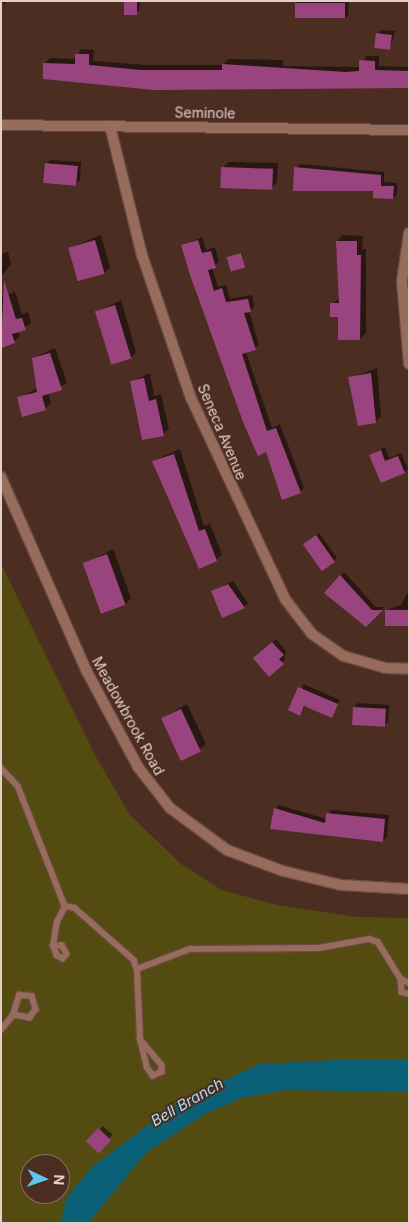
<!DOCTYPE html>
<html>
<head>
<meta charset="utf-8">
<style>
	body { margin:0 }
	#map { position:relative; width:410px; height:1224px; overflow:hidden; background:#4c2d21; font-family:Inter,sans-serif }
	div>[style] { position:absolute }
	.green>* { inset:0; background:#534b10 }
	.water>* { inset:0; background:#0a6076 }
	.shadow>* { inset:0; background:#0007; transform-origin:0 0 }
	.building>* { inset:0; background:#99447f; transform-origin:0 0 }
	.roads { filter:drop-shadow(1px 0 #674a3f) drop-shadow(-1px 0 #674a3f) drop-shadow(0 1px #674a3f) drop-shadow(0 -1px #674a3f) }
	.service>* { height:5.5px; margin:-2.75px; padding:0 2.75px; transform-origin:2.75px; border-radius:2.75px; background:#976c5c }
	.minor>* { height:10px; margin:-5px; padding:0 5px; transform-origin:5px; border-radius:5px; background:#976c5c }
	span { translate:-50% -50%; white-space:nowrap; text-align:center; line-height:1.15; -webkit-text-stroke:4px #4c2d21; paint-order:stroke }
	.street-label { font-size:14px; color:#e4d0c8 }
	.water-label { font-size:15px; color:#a4dff3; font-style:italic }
	.frame { position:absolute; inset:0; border:2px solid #e4d0c8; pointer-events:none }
	.north { position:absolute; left:20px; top:1154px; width:50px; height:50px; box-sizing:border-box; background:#4c2d21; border:1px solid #896e64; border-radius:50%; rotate:93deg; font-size:14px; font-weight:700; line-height:20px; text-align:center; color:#e4d0c8 }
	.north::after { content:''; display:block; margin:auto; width:18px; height:22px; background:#5cc7e8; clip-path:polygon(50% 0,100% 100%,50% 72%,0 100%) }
</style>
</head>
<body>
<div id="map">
	<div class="green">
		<div style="clip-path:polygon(evenodd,1px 564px,96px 757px,130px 815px,181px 864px,222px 890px,277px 905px,357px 917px,409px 918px,409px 1223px,1px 1223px,1px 564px,30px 1164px,60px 1164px,60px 1194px,30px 1194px,30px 1164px)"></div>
	</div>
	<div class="water">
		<div style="clip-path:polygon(356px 1059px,409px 1060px,409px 1092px,286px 1090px,241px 1098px,203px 1115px,146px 1153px,88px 1223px,60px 1223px,67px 1197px,93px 1166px,178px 1103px,259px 1064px)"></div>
	</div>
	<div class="shadow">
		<div style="clip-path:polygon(1px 1px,7px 1px,4px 5px)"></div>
		<div style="clip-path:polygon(126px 1px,140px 1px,139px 10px,136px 14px)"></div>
		<div style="clip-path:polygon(296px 1px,349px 1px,348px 15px,345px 18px,296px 17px)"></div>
		<div style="clip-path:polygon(381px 30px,395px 31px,390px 48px,377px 34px)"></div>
		<div style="clip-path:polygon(81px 49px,94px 50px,93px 61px,146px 65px,223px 65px,228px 59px,283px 60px,283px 66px,361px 67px,366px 56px,379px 56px,379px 66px,409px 67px,409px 87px,140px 88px,45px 63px,50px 58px,76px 59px)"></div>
		<div style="clip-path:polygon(50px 160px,81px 162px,80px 180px,76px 184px,46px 164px)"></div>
		<div style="clip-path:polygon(229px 162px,278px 163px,277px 182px,271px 188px,223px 168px)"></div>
		<div style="clip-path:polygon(300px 164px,384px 172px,384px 182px,397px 183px,397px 194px,393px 198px,296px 168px)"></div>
		<div style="clip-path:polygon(101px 235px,110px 267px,105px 273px,69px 248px)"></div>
		<div style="clip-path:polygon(343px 235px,363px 236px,362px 249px,366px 249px,366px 333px,360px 339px,332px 304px,340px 298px,337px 241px)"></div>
		<div style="clip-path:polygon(202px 237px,206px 250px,215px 247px,219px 262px,212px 267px,218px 287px,226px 285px,230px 299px,252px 295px,254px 307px,249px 311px,259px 345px,246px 352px,272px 428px,280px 424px,304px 488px,300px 492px,266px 451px,182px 246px)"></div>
		<div style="clip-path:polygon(8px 252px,11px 264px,1px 277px,1px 254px)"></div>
		<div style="clip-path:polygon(242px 253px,244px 266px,228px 258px,230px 257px)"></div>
		<div style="clip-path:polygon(15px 292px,22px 314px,28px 312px,31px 323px,18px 331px,20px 336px,14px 342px,1px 347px,1px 297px)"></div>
		<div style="clip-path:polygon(121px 300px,136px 352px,130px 358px,96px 312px)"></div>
		<div style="clip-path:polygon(55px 348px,67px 383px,48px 393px,51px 403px,45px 409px,18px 398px,38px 388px,33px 358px)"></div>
		<div style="clip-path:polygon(377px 368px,381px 416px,375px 422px,350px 378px)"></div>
		<div style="clip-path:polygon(150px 373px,154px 396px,161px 394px,169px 429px,163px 434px,131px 382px)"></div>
		<div style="clip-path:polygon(385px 447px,389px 458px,401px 453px,408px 469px,404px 472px,371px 455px)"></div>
		<div style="clip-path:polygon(180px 449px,204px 526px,210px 524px,222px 554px,216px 560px,153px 461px)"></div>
		<div style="clip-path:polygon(319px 533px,337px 558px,334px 561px,308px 541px)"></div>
		<div style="clip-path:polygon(113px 549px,131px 598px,126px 604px,85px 564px)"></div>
		<div style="clip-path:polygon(344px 572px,376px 607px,385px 607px,366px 626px,341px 576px)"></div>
		<div style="clip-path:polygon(233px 581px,248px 603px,244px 607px,212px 591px)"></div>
		<div style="clip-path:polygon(407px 594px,409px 594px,409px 625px,387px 610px,401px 605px)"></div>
		<div style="clip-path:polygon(276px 639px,286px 651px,283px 663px,258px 654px)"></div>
		<div style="clip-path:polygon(303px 684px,340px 700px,331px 716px,306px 705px,300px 714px)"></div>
		<div style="clip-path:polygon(358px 703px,389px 705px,388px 722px,384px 726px,354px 707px)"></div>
		<div style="clip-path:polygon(187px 704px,206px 744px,200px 749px,163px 718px)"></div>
		<div style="clip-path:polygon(279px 805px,326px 819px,331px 810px,389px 815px,387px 837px,383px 841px,276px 809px)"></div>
		<div style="left:103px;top:1126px;width:13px;height:21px;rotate:42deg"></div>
	</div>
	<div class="building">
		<div style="left:124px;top:1px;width:13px;height:14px"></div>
		<div style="left:295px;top:3px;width:50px;height:15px"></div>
		<div style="left:376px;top:33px;width:16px;height:15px;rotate:7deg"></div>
		<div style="clip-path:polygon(75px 54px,89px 54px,89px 65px,141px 70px,222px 70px,222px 64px,345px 72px,359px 71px,359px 60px,375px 61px,375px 70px,409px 71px,409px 88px,154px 90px,43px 79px,43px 63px,75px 64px)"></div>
		<div style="left:45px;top:163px;width:33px;height:20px;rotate:5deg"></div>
		<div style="left:221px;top:167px;width:52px;height:21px;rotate:2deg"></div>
		<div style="clip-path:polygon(294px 167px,381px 175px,381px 186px,394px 186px,393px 199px,373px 198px,373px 191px,293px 191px)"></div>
		<div style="left:95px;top:240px;width:35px;height:28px;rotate:74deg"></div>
		<div style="clip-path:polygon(198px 240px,202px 253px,211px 251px,216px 268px,208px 270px,214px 291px,222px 288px,226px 302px,248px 299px,251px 312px,244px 313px,256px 350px,242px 354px,267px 431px,276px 428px,301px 493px,282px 500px,266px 452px,258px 456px,243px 422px,190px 275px,181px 245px)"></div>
		<div style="clip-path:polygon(336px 241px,357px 241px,357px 255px,361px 255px,360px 340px,338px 340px,338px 317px,330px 317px,330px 303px,339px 303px)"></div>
		<div style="left:241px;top:253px;width:15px;height:15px;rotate:74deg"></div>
		<div style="clip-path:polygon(4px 280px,16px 319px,22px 318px,26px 330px,12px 334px,15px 343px,1px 348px)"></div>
		<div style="left:115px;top:305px;width:56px;height:21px;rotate:73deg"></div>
		<div style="clip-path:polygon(50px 353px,62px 390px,42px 396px,46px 410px,22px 417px,17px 397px,37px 392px,32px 358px)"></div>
		<div style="clip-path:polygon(371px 373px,376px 423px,358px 426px,348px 377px)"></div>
		<div style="clip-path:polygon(144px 378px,149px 401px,156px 399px,164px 436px,142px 440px,130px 381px)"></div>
		<div style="clip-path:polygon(381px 450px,385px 461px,398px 456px,405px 473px,381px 483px,369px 455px)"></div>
		<div style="clip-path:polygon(174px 454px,199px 531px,205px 529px,217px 561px,199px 569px,152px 461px)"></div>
		<div style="left:316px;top:535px;width:33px;height:16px;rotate:55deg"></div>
		<div style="left:107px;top:554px;width:54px;height:26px;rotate:70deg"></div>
		<div style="clip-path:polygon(340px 575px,372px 610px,383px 610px,366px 627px,324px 593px)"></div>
		<div style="clip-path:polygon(228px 584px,245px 608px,222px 618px,211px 591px)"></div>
		<div style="left:385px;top:610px;width:24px;height:16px"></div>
		<div style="clip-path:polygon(272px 642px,284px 655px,279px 659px,284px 664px,269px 677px,253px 658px)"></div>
		<div style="clip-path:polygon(298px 687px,338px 704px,332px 718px,304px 706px,300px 716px,288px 710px)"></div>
		<div style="left:353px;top:707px;width:33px;height:18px;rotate:3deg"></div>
		<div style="left:181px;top:709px;width:47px;height:22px;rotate:65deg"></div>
		<div style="clip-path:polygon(274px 808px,325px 823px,326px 813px,385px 819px,383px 842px,270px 829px)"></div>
		<div style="left:98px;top:1128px;width:18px;height:18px;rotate:43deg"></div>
	</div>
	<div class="roads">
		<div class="service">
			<div style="left:1px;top:768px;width:25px;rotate:47deg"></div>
			<div style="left:18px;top:786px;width:129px;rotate:68.6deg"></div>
			<div style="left:53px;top:946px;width:9px;rotate:-6deg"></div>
			<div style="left:62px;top:945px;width:10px;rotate:61deg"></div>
			<div style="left:67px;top:954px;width:6px;rotate:129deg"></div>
			<div style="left:63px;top:959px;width:7px;rotate:-153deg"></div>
			<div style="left:57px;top:956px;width:11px;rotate:-112deg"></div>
			<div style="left:53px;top:946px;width:24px;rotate:-81deg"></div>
			<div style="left:57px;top:922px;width:18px;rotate:-63deg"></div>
			<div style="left:65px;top:906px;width:10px;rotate:11deg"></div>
			<div style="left:75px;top:908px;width:79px;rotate:41.4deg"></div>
			<div style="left:134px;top:960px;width:9px;rotate:72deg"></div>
			<div style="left:401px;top:979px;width:13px;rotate:86deg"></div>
			<div style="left:402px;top:992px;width:7px;rotate:16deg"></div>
			<div style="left:1px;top:1030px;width:19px;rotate:-51deg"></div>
			<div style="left:13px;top:1015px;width:21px;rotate:-73deg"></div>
			<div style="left:19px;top:995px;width:13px;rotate:4deg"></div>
			<div style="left:32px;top:996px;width:14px;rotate:73deg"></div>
			<div style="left:36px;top:1009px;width:11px;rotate:124deg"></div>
			<div style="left:30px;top:1018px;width:17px;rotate:-170deg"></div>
			<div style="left:140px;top:1039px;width:34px;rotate:50deg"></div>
			<div style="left:162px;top:1065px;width:7px;rotate:90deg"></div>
			<div style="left:162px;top:1072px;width:10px;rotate:156deg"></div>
			<div style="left:153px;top:1076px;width:10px;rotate:-127deg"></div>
			<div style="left:147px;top:1068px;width:30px;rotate:-104deg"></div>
			<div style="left:140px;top:1039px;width:70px;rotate:-92.5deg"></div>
			<div style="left:137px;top:969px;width:57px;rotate:-20.7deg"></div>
			<div style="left:190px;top:949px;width:129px;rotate:-0.4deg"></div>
			<div style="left:319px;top:948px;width:51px;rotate:-10.2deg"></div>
			<div style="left:369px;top:939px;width:9px;rotate:18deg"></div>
			<div style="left:378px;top:942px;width:44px;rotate:58.1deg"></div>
			<div style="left:401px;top:979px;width:9px;rotate:27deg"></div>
		</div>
		<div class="minor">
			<div style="left:1px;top:125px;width:408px;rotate:0.7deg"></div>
			<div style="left:110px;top:126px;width:133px;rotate:76.1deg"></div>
			<div style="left:142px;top:255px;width:151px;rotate:71.1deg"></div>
			<div style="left:191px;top:398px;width:222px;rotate:64.9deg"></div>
			<div style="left:285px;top:599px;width:44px;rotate:52.4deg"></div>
			<div style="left:312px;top:634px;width:39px;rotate:35deg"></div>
			<div style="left:344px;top:656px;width:43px;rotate:16.3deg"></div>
			<div style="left:385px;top:668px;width:24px;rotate:2deg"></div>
			<div style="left:409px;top:233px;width:49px;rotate:98.3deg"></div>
			<div style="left:402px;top:281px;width:83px;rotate:85.2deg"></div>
			<div style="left:1px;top:477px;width:211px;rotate:66.2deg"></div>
			<div style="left:86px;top:670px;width:110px;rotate:61.8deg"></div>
			<div style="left:138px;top:767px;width:52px;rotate:52deg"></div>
			<div style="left:170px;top:808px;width:71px;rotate:36.4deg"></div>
			<div style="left:227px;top:850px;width:60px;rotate:20.6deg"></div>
			<div style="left:283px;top:871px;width:60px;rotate:13.6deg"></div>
			<div style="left:341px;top:885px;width:68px;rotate:3.4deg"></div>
		</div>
	</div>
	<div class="street-label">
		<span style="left:205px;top:113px;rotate:1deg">Seminole</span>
		<span style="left:222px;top:432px;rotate:67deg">Seneca Avenue</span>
		<span style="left:128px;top:716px;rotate:61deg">Meadowbrook Road</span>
	</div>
	<div class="water-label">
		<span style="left:187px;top:1102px;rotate:-30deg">Bell Branch</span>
	</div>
	<div class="frame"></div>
	<div class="north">N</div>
</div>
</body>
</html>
